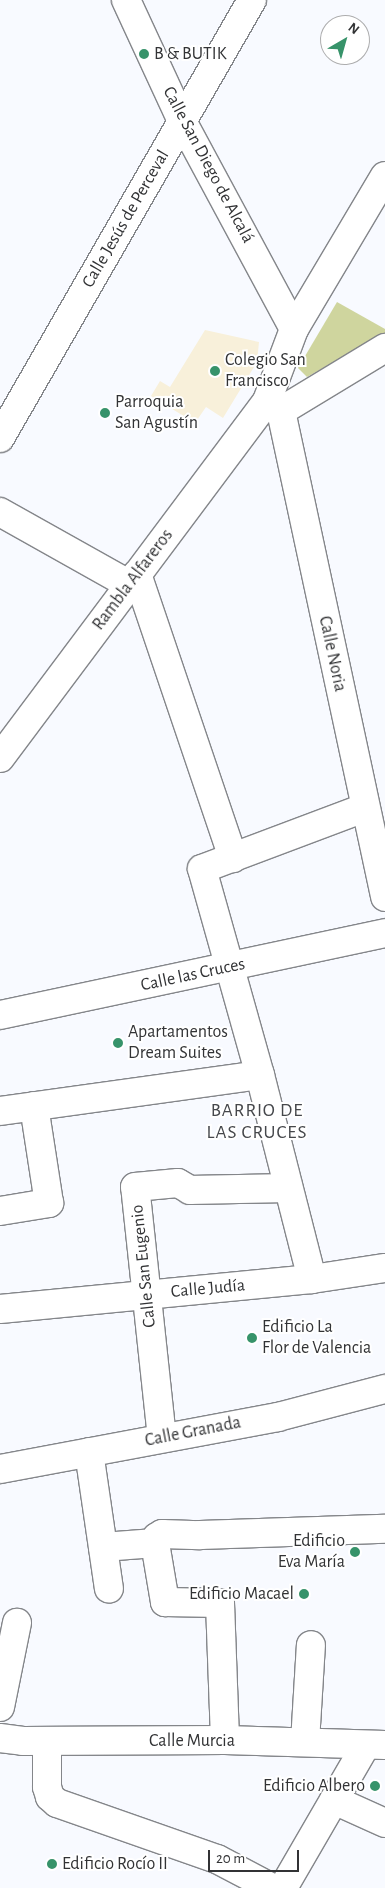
<!DOCTYPE html>
<html>
<head>
<meta charset="utf-8">
<style>
	body { margin:0 }
	#map { position:relative; width:385px; height:1888px; overflow:hidden; background:#f8faff; font-family:"Alegreya Sans",sans-serif }
	div>[style] { position:absolute }
	.education>* { inset:0; background:#f8f0da }
	.green>* { inset:0; background:#cfd59e }
	.roads { filter:drop-shadow(1px 0 #84868a) drop-shadow(-1px 0 #84868a) drop-shadow(0 1px #84868a) drop-shadow(0 -1px #84868a) }
	.minor>* { height:28px; margin:-14px; padding:0 14px; transform-origin:14px; border-radius:14px; background:#fff }
	.major>* { height:28px; margin:-14px; padding:0 14px; transform-origin:14px; border-radius:14px; background:#fff }
	.dots>* { width:14px; height:14px; translate:-50% -50%; box-sizing:border-box; border:2px solid #fff; border-radius:50% }
	span { translate:-50% -50%; white-space:nowrap; text-align:center; line-height:1.15; -webkit-text-stroke:4px #fff; paint-order:stroke }
	.poi-label { font-size:18px; color:#323335 }
	.left { translate:0 -50%; text-align:left }
	.right { translate:-100% -50%; text-align:right }
	.street-label { font-size:18px; color:#323335 }
	.neighbourhood-label { font-size:19px; color:#45474b; letter-spacing:1px }
	.north { position:absolute; left:320px; top:15px; width:50px; height:50px; box-sizing:border-box; background:#fff; border:1px solid #adadae; border-radius:50%; rotate:38deg; font-size:14px; font-weight:700; line-height:20px; text-align:center; color:#323335 }
	.north::after { content:''; display:block; margin:auto; width:18px; height:22px; background:#37936a; clip-path:polygon(50% 0,100% 100%,50% 72%,0 100%) }
	.scale { position:absolute; left:208px; top:1850px; width:91px; height:22px; box-sizing:border-box; border:2px solid #323335; border-top:0; padding-left:6px; font-size:15px; line-height:18px; white-space:nowrap; color:#323335; -webkit-text-stroke:4px #fff; paint-order:stroke }
</style>
</head>
<body>
<div id="map">
	<div class="education">
		<div style="clip-path:polygon(205px 330px,259px 342px,257px 362px,223px 418px,206px 407px,195px 423px,151px 396px,160px 381px,170px 387px)"></div>
	</div>
	<div class="green">
		<div style="clip-path:polygon(337px 302px,385px 329px,385px 333px,307px 377px,298px 368px)"></div>
	</div>
	<div class="roads">
		<div class="minor">
			<div style="left:126px;top:0;width:133px;rotate:65.2deg"></div>
			<div style="left:182px;top:121px;width:236px;rotate:61.7deg"></div>
			<div style="left:281px;top:411px;width:497px;rotate:77.9deg"></div>
			<div style="left:281px;top:411px;width:122px;rotate:-31.2deg"></div>
			<div style="left:0;top:438px;width:505px;rotate:-60.09deg"></div>
			<div style="left:0;top:512px;width:149px;rotate:29.3deg"></div>
			<div style="left:137px;top:574px;width:300px;rotate:71.3deg"></div>
			<div style="left:0;top:758px;width:446px;rotate:-53.2deg"></div>
			<div style="left:267px;top:401px;width:77px;rotate:-69.4deg"></div>
			<div style="left:294px;top:329px;width:178px;rotate:-59.3deg"></div>
			<div style="left:0;top:1015px;width:394px;rotate:-12deg"></div>
			<div style="left:0;top:1111px;width:262px;rotate:-7.9deg"></div>
			<div style="left:0;top:1211px;width:50px;rotate:-9.3deg"></div>
			<div style="left:49px;top:1203px;width:98px;rotate:-98.8deg"></div>
			<div style="left:312px;top:1279px;width:211px;rotate:-104.3deg"></div>
			<div style="left:260px;top:1075px;width:214px;rotate:-105.7deg"></div>
			<div style="left:202px;top:869px;width:173px;rotate:-20.6deg"></div>
			<div style="left:0;top:1309px;width:313px;rotate:-5.5deg"></div>
			<div style="left:312px;top:1279px;width:74px;rotate:-8.6deg"></div>
			<div style="left:162px;top:1438px;width:252px;rotate:-96.1deg"></div>
			<div style="left:135px;top:1187px;width:43px;rotate:-5.3deg"></div>
			<div style="left:178px;top:1183px;width:14px;rotate:30deg"></div>
			<div style="left:190px;top:1190px;width:98px;rotate:-1.2deg"></div>
			<div style="left:89px;top:1452px;width:138px;rotate:81.7deg"></div>
			<div style="left:155px;top:1543px;width:6px;rotate:-72deg"></div>
			<div style="left:157px;top:1537px;width:6px;rotate:-31deg"></div>
			<div style="left:162px;top:1534px;width:38px;rotate:2deg"></div>
			<div style="left:200px;top:1535px;width:185px;rotate:-1.9deg"></div>
			<div style="left:103px;top:1547px;width:52px;rotate:-4.4deg"></div>
			<div style="left:155px;top:1543px;width:60px;rotate:80.4deg"></div>
			<div style="left:165px;top:1602px;width:55px;rotate:1deg"></div>
			<div style="left:220px;top:1603px;width:137px;rotate:87.9deg"></div>
			<div style="left:0;top:1707px;width:86px;rotate:-78.6deg"></div>
			<div style="left:47px;top:1741px;width:46px;rotate:90deg"></div>
			<div style="left:47px;top:1787px;width:10px;rotate:73deg"></div>
			<div style="left:50px;top:1797px;width:9px;rotate:41deg"></div>
			<div style="left:57px;top:1803px;width:170px;rotate:19.3deg"></div>
			<div style="left:217px;top:1859px;width:62px;rotate:27.8deg"></div>
			<div style="left:305px;top:1742px;width:97px;rotate:-86.5deg"></div>
			<div style="left:334px;top:1800px;width:56px;rotate:24.3deg"></div>
			<div style="left:283px;top:1888px;width:165px;rotate:-59.9deg"></div>
		</div>
		<div class="major">
			<div style="left:0;top:1469px;width:283px;rotate:-10.6deg"></div>
			<div style="left:278px;top:1417px;width:111px;rotate:-14.7deg"></div>
			<div style="left:0;top:1738px;width:23px;rotate:7deg"></div>
			<div style="left:23px;top:1741px;width:202px;rotate:-0.3deg"></div>
			<div style="left:225px;top:1740px;width:160px;rotate:1.8deg"></div>
		</div>
	</div>
	<div class="dots">
		<div style="left:144px;top:54px;background:#37936a"></div>
		<div style="left:215px;top:371px;background:#37936a"></div>
		<div style="left:105px;top:413px;background:#37936a"></div>
		<div style="left:118px;top:1043px;background:#37936a"></div>
		<div style="left:252px;top:1338px;background:#37936a"></div>
		<div style="left:355px;top:1552px;background:#37936a"></div>
		<div style="left:304px;top:1594px;background:#37936a"></div>
		<div style="left:375px;top:1786px;background:#37936a"></div>
		<div style="left:52px;top:1864px;background:#37936a"></div>
	</div>
	<div class="poi-label">
		<span class="left" style="left:154px;top:54px">B &amp; BUTIK</span>
		<span class="left" style="left:225px;top:371px">Colegio San<br>Francisco</span>
		<span class="left" style="left:115px;top:413px">Parroquia<br>San Agustín</span>
		<span class="left" style="left:128px;top:1043px">Apartamentos<br>Dream Suites</span>
		<span class="left" style="left:262px;top:1338px">Edificio La<br>Flor de Valencia</span>
		<span class="right" style="left:345px;top:1552px">Edificio<br>Eva María</span>
		<span class="right" style="left:294px;top:1594px">Edificio Macael</span>
		<span class="right" style="left:365px;top:1786px">Edificio Albero</span>
		<span class="left" style="left:62px;top:1864px">Edificio Rocío II</span>
	</div>
	<div class="street-label">
		<span style="left:208px;top:165px;rotate:62deg">Calle San Diego de Alcalá</span>
		<span style="left:126px;top:219px;rotate:-60deg">Calle Jesús de Perceval</span>
		<span style="left:133px;top:580px;rotate:-53deg">Rambla Alfareros</span>
		<span style="left:332px;top:654px;rotate:78deg">Calle Noria</span>
		<span style="left:193px;top:975px;rotate:-12deg">Calle las Cruces</span>
		<span style="left:144px;top:1266px;rotate:-96deg">Calle San Eugenio</span>
		<span style="left:208px;top:1289px;rotate:-5deg">Calle Judía</span>
		<span style="left:193px;top:1432px;rotate:-11deg">Calle Granada</span>
		<span style="left:192px;top:1741px">Calle Murcia</span>
	</div>
	<div class="neighbourhood-label">
		<span style="left:257px;top:1122px">BARRIO DE<br>LAS CRUCES</span>
	</div>
	<div class="north">N</div>
	<div class="scale">20 m</div>
</div>
</body>
</html>
